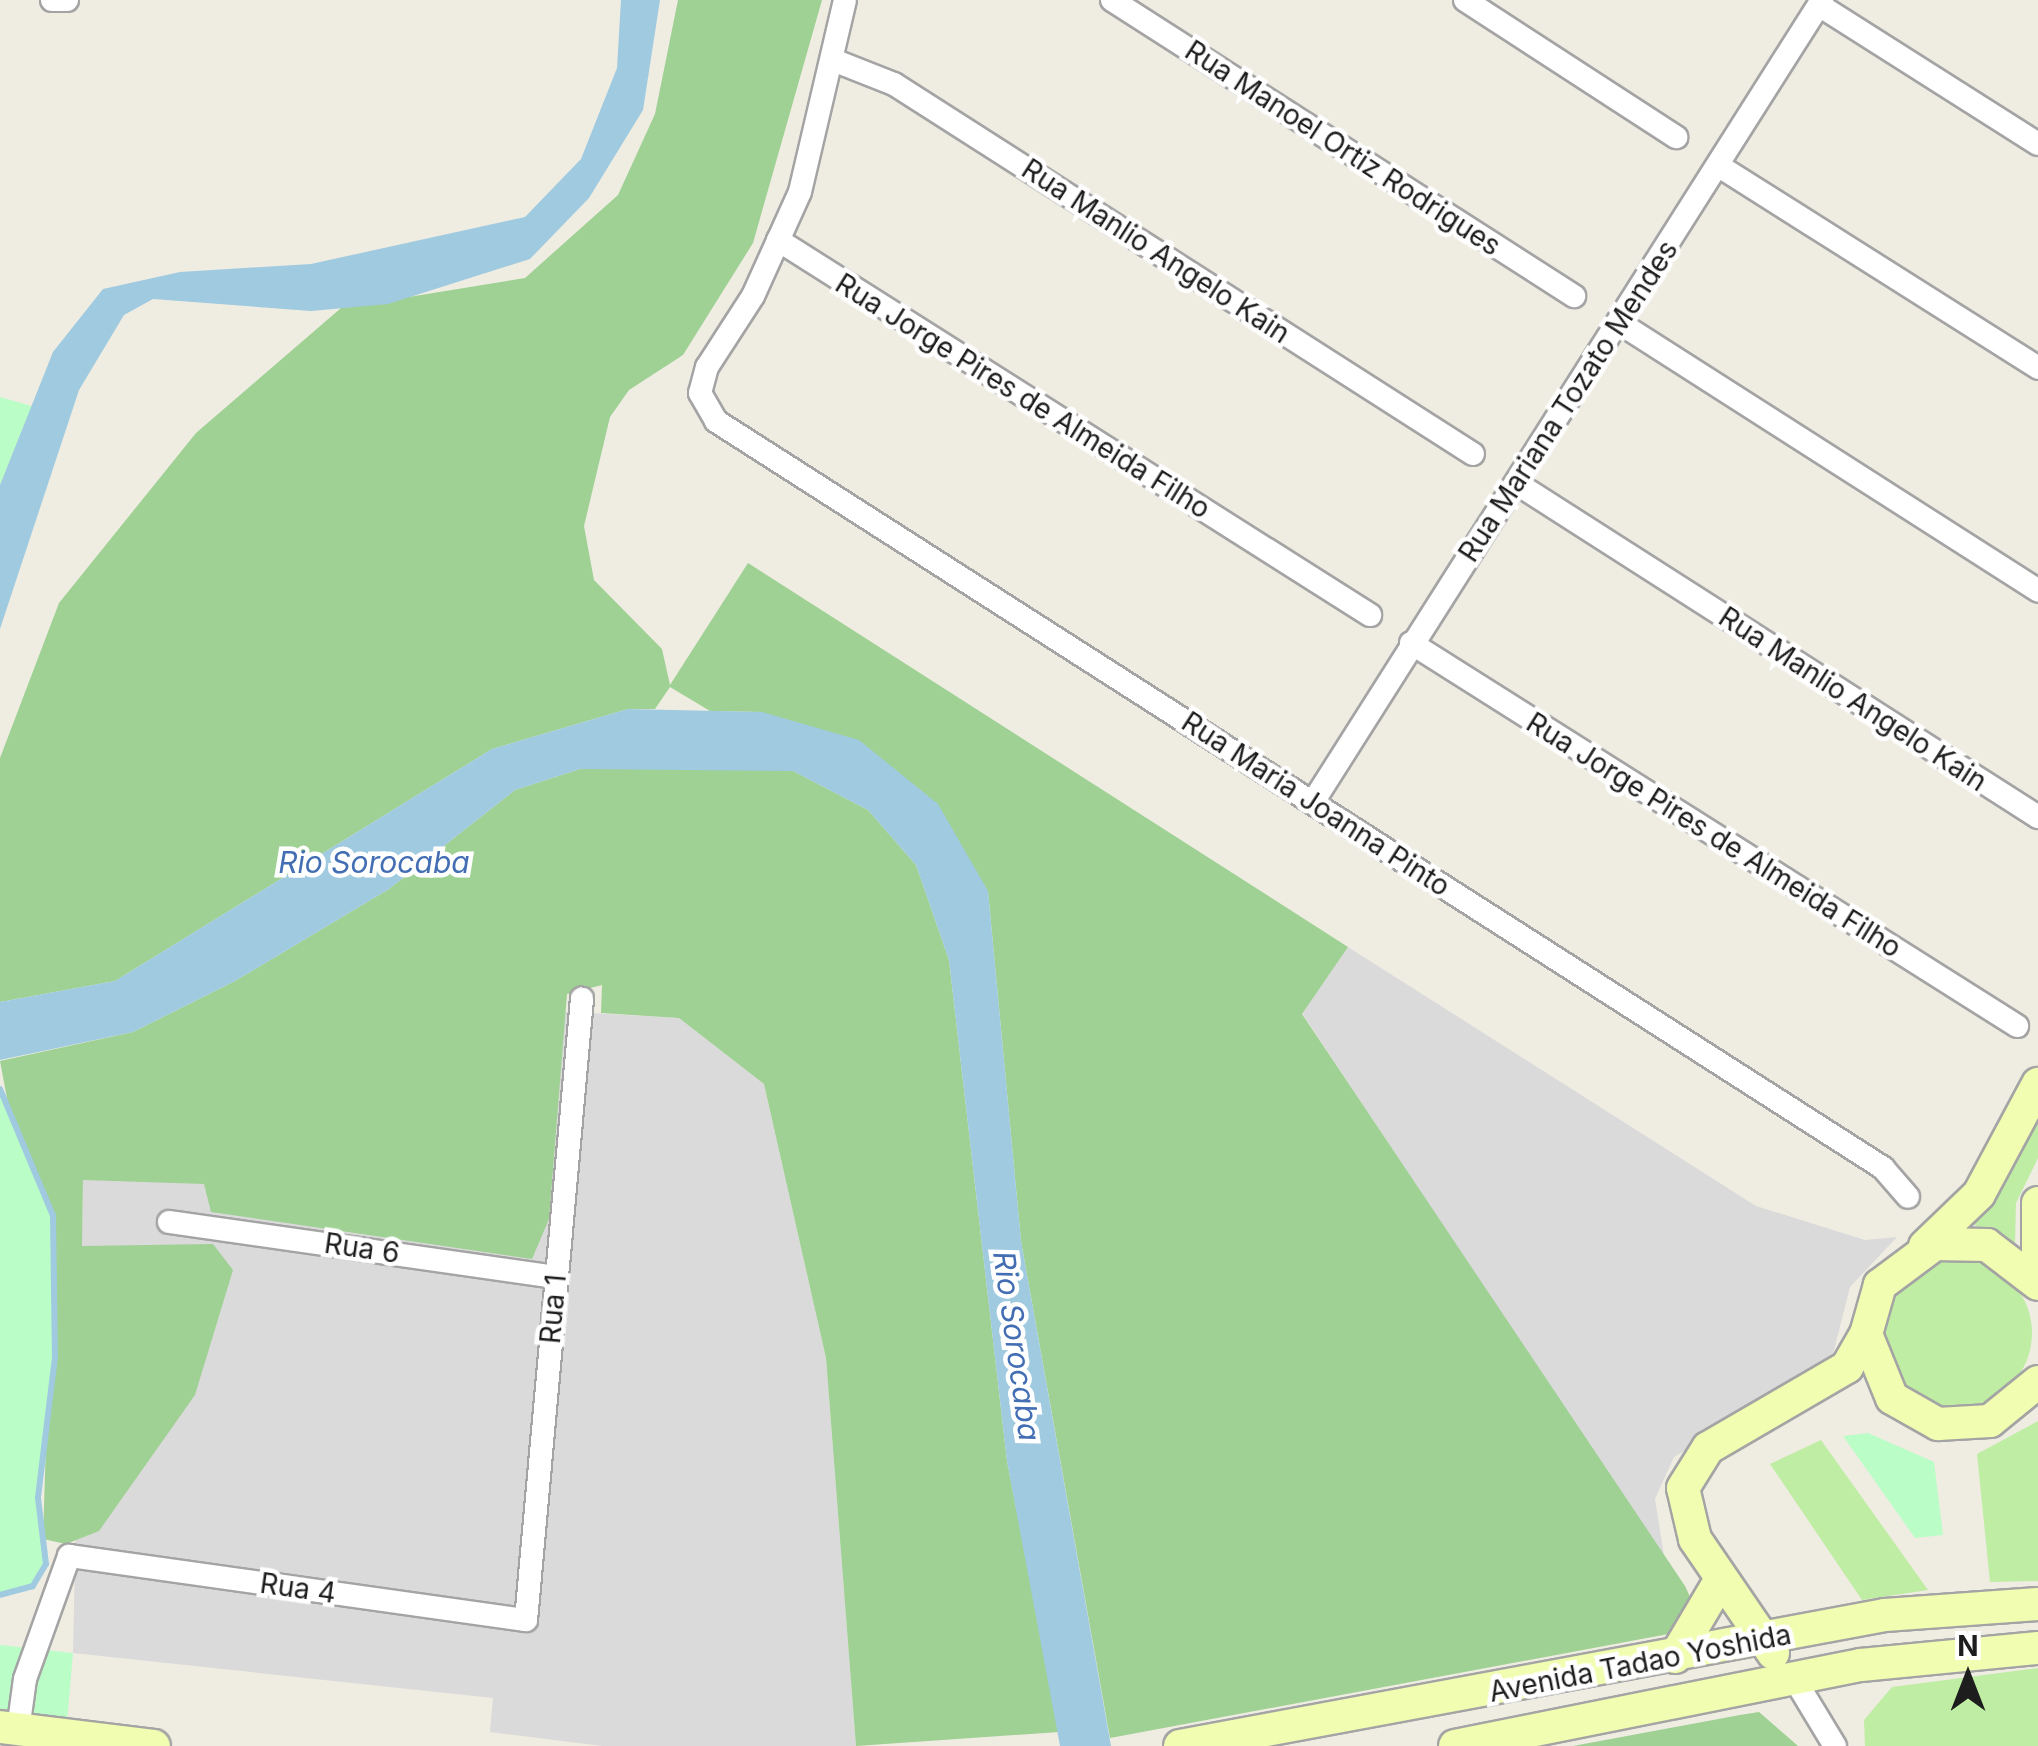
<!DOCTYPE html>
<html>
<head>
<meta charset="utf-8">
<style>
	body { margin:0 }
	#map { position:relative; width:2038px; height:1746px; overflow:hidden; background:#efece2; font-family:Inter,sans-serif }
	div>[style] { position:absolute }
	.residential>* { inset:0; background:#dbdada }
	.grass>* { inset:0; background:#bfeda3 }
	.round { border-radius:50% }
	.forest>* { inset:0; background:#9ed193 }
	.park>* { inset:0; background:#bbfdc7 }
	.water>* { inset:0; background:#9fcae0 }
	.stream>* { height:6px; margin:-3px; padding:0 3px; transform-origin:3px; border-radius:3px; background:#9fcae0 }
	.roads { filter:drop-shadow(2px 0 #a4a4a4) drop-shadow(-2px 0 #a4a4a4) drop-shadow(0 2px #a4a4a4) drop-shadow(0 -2px #a4a4a4) }
	.street>* { height:22px; margin:-11px; padding:0 11px; transform-origin:11px; border-radius:11px; background:#fff }
	.secondary>* { height:32px; margin:-16px; padding:0 16px; transform-origin:16px; border-radius:16px; background:#f1feb1 }
	span { translate:-50% -50%; white-space:nowrap; text-align:center; line-height:1.15; -webkit-text-stroke:9px #fff; paint-order:stroke }
	.street-label { font-size:28px; color:#1d1d1d }
	.water-label { font-size:30px; color:#436eb3; font-style:italic }
	.north { position:absolute; left:1918px; top:1626px; width:100px; height:100px; -webkit-text-stroke:8px #fff; paint-order:stroke; rotate:0deg; font-size:28px; font-weight:700; line-height:40px; text-align:center; color:#1d1d1d }
	.north::after { content:''; display:block; margin:auto; width:35px; height:45px; background:#1d1d1d; clip-path:polygon(50% 0,100% 100%,50% 72%,0 100%) }
</style>
</head>
<body>
<div id="map">
	<div class="residential">
		<div style="clip-path:polygon(1348px 947px,1756px 1206px,1865px 1240px,1897px 1237px,1850px 1287px,1830px 1366px,1674px 1457px,1655px 1499px,1665px 1562px,1302px 1013px)"></div>
		<div style="clip-path:polygon(484px 1007px,679px 1018px,764px 1084px,826px 1358px,856px 1746px,602px 1746px,490px 1732px,493px 1698px,73px 1653px,84px 1138px)"></div>
	</div>
	<div class="grass">
		<div style="clip-path:polygon(2038px 1101px,2038px 1158px,2016px 1203px,2015px 1243px,1966px 1221px)"></div>
		<div class="round" style="left:1884px;top:1259px;width:148px;height:148px"></div>
		<div style="clip-path:polygon(2038px 1421px,2038px 1581px,1990px 1582px,1977px 1454px)"></div>
		<div style="clip-path:polygon(1821px 1440px,1928px 1590px,1862px 1600px,1770px 1464px)"></div>
		<div style="clip-path:polygon(2038px 1668px,2038px 1746px,1865px 1746px,1864px 1720px,1892px 1687px)"></div>
	</div>
	<div class="forest">
		<div style="clip-path:polygon(678px 0,822px 0,753px 243px,683px 355px,629px 390px,610px 417px,584px 526px,594px 580px,662px 649px,670px 685px,748px 563px,1348px 947px,1302px 1014px,1685px 1586px,1691px 1599px,1679px 1632px,1110px 1738px,1021px 1241px,988px 891px,762px 712px,710px 711px,670px 687px,655px 709px,628px 709px,492px 749px,115px 981px,0 1002px,0 758px,59px 603px,196px 433px,341px 308px,525px 278px,618px 195px,655px 114px)"></div>
		<div style="clip-path:polygon(713px 764px,793px 771px,868px 810px,916px 865px,949px 960px,1007px 1461px,1059px 1732px,856px 1746px,826px 1358px,764px 1084px,679px 1018px,601px 1013px,602px 985px,567px 994px,549px 1219px,532px 1259px,211px 1212px,204px 1184px,83px 1180px,82px 1246px,213px 1244px,233px 1270px,195px 1395px,99px 1531px,66px 1544px,43px 1539px,53px 1216px,12px 1125px,0 1061px,133px 1032px,235px 981px,389px 889px,515px 790px,580px 769px)"></div>
		<div style="clip-path:polygon(1759px 1712px,1798px 1746px,1573px 1746px,1740px 1715px)"></div>
	</div>
	<div class="park">
		<div style="clip-path:polygon(0 397px,32px 406px,0 485px)"></div>
		<div style="clip-path:polygon(0 1089px,53px 1216px,55px 1357px,38px 1498px,46px 1564px,33px 1586px,0 1595px)"></div>
		<div style="clip-path:polygon(1868px 1433px,1934px 1462px,1943px 1535px,1915px 1538px,1843px 1436px)"></div>
		<div style="clip-path:polygon(0 1645px,73px 1653px,67px 1722px,0 1713px)"></div>
	</div>
	<div class="water">
		<div style="clip-path:polygon(621px 0,660px 0,643px 110px,589px 198px,530px 259px,388px 304px,311px 311px,153px 299px,124px 315px,79px 390px,0 629px,0 485px,53px 352px,103px 289px,180px 272px,311px 264px,525px 217px,581px 159px,617px 68px)"></div>
		<div style="clip-path:polygon(628px 709px,762px 712px,859px 740px,938px 804px,988px 891px,1021px 1241px,1111px 1746px,1060px 1746px,1007px 1461px,949px 960px,916px 865px,868px 810px,793px 771px,580px 769px,515px 790px,389px 889px,235px 981px,133px 1032px,0 1060px,0 1002px,115px 981px,492px 749px)"></div>
	</div>
	<div class="stream">
		<div style="left:0;top:1089px;width:138px;rotate:67.3deg"></div>
		<div style="left:53px;top:1216px;width:141px;rotate:89.2deg"></div>
		<div style="left:55px;top:1357px;width:142px;rotate:96.9deg"></div>
		<div style="left:38px;top:1498px;width:66px;rotate:83.1deg"></div>
		<div style="left:46px;top:1564px;width:26px;rotate:121deg"></div>
		<div style="left:33px;top:1586px;width:34px;rotate:165deg"></div>
	</div>
	<div class="roads">
		<div class="street">
			<div style="left:52px;top:0;width:15px"></div>
			<div style="left:845px;top:0;width:197px;rotate:103.2deg"></div>
			<div style="left:800px;top:192px;width:114px;rotate:114.3deg"></div>
			<div style="left:753px;top:296px;width:85px;rotate:122.9deg"></div>
			<div style="left:707px;top:367px;width:27px;rotate:105deg"></div>
			<div style="left:700px;top:393px;width:32px;rotate:60deg"></div>
			<div style="left:716px;top:421px;width:1386px;rotate:32.62deg"></div>
			<div style="left:1883px;top:1168px;width:38px;rotate:49deg"></div>
			<div style="left:1112px;top:0;width:549px;rotate:32.65deg"></div>
			<div style="left:1465px;top:0;width:252px;rotate:33deg"></div>
			<div style="left:1819px;top:5px;width:259px;rotate:32.4deg"></div>
			<div style="left:833px;top:60px;width:66px;rotate:21.5deg"></div>
			<div style="left:894px;top:84px;width:687px;rotate:32.58deg"></div>
			<div style="left:1719px;top:166px;width:378px;rotate:32.3deg"></div>
			<div style="left:778px;top:240px;width:701px;rotate:32.35deg"></div>
			<div style="left:1618px;top:322px;width:499px;rotate:32.6deg"></div>
			<div style="left:1516px;top:483px;width:620px;rotate:32.61deg"></div>
			<div style="left:1411px;top:643px;width:717px;rotate:32.29deg"></div>
			<div style="left:1313px;top:802px;width:950px;rotate:-57.6deg"></div>
			<div style="left:169px;top:1222px;width:390px;rotate:8.1deg"></div>
			<div style="left:1795px;top:1680px;width:77px;rotate:58.8deg"></div>
			<div style="left:18px;top:1730px;width:51px;rotate:-82.2deg"></div>
			<div style="left:25px;top:1679px;width:131px;rotate:-70.3deg"></div>
			<div style="left:69px;top:1556px;width:461px;rotate:8deg"></div>
			<div style="left:526px;top:1620px;width:624px;rotate:-84.85deg"></div>
		</div>
		<div class="secondary">
			<div style="left:2038px;top:1203px;width:55px;rotate:90deg"></div>
			<div style="left:1925px;top:1246px;width:75px;rotate:-43.9deg"></div>
			<div style="left:1979px;top:1194px;width:125px;rotate:-61.8deg"></div>
			<div style="left:2038px;top:1284px;width:64px;rotate:-142.6deg"></div>
			<div style="left:1987px;top:1245px;width:52px;rotate:-178.9deg"></div>
			<div style="left:1935px;top:1244px;width:69px;rotate:143.3deg"></div>
			<div style="left:1880px;top:1285px;width:51px;rotate:105.9deg"></div>
			<div style="left:1866px;top:1334px;width:69px;rotate:67.9deg"></div>
			<div style="left:1892px;top:1398px;width:53px;rotate:29.5deg"></div>
			<div style="left:1938px;top:1424px;width:52px;rotate:-3.3deg"></div>
			<div style="left:1990px;top:1421px;width:62px;rotate:-39.1deg"></div>
			<div style="left:1773px;top:1653px;width:138px;rotate:-124.4deg"></div>
			<div style="left:1695px;top:1539px;width:52px;rotate:-103.2deg"></div>
			<div style="left:1683px;top:1488px;width:47px;rotate:-58deg"></div>
			<div style="left:1708px;top:1448px;width:161px;rotate:-30.2deg"></div>
			<div style="left:1847px;top:1367px;width:38px;rotate:-60deg"></div>
			<div style="left:1675px;top:1657px;width:88px;rotate:-59.4deg"></div>
			<div style="left:0;top:1727px;width:155px;rotate:7deg"></div>
			<div style="left:1180px;top:1746px;width:717px;rotate:-10.53deg"></div>
			<div style="left:1885px;top:1615px;width:153px;rotate:-4.1deg"></div>
			<div style="left:1455px;top:1746px;width:414px;rotate:-11.3deg"></div>
			<div style="left:1861px;top:1665px;width:178px;rotate:-5.5deg"></div>
		</div>
	</div>
	<div class="street-label">
		<span style="left:1343px;top:148px;rotate:33deg">Rua Manoel Ortiz Rodrigues</span>
		<span style="left:1156px;top:251px;rotate:33deg">Rua Manlio Angelo Kain</span>
		<span style="left:1023px;top:396px;rotate:32deg">Rua Jorge Pires de Almeida Filho</span>
		<span style="left:1568px;top:401px;rotate:-57deg">Rua Mariana Tozato Mendes</span>
		<span style="left:1853px;top:699px;rotate:33deg">Rua Manlio Angelo Kain</span>
		<span style="left:1316px;top:804px;rotate:33deg">Rua Maria Joanna Pinto</span>
		<span style="left:1714px;top:835px;rotate:32deg">Rua Jorge Pires de Almeida Filho</span>
		<span style="left:362px;top:1248px;rotate:8deg">Rua 6</span>
		<span style="left:553px;top:1309px;rotate:-85deg">Rua 1</span>
		<span style="left:298px;top:1588px;rotate:8deg">Rua 4</span>
		<span style="left:1640px;top:1663px;rotate:-11deg">Avenida Tadao Yoshida</span>
	</div>
	<div class="water-label">
		<span style="left:374px;top:862px">Rio Sorocaba</span>
		<span style="left:1017px;top:1346px;rotate:82deg">Rio Sorocaba</span>
	</div>
	<div class="north">N</div>
</div>
</body>
</html>
